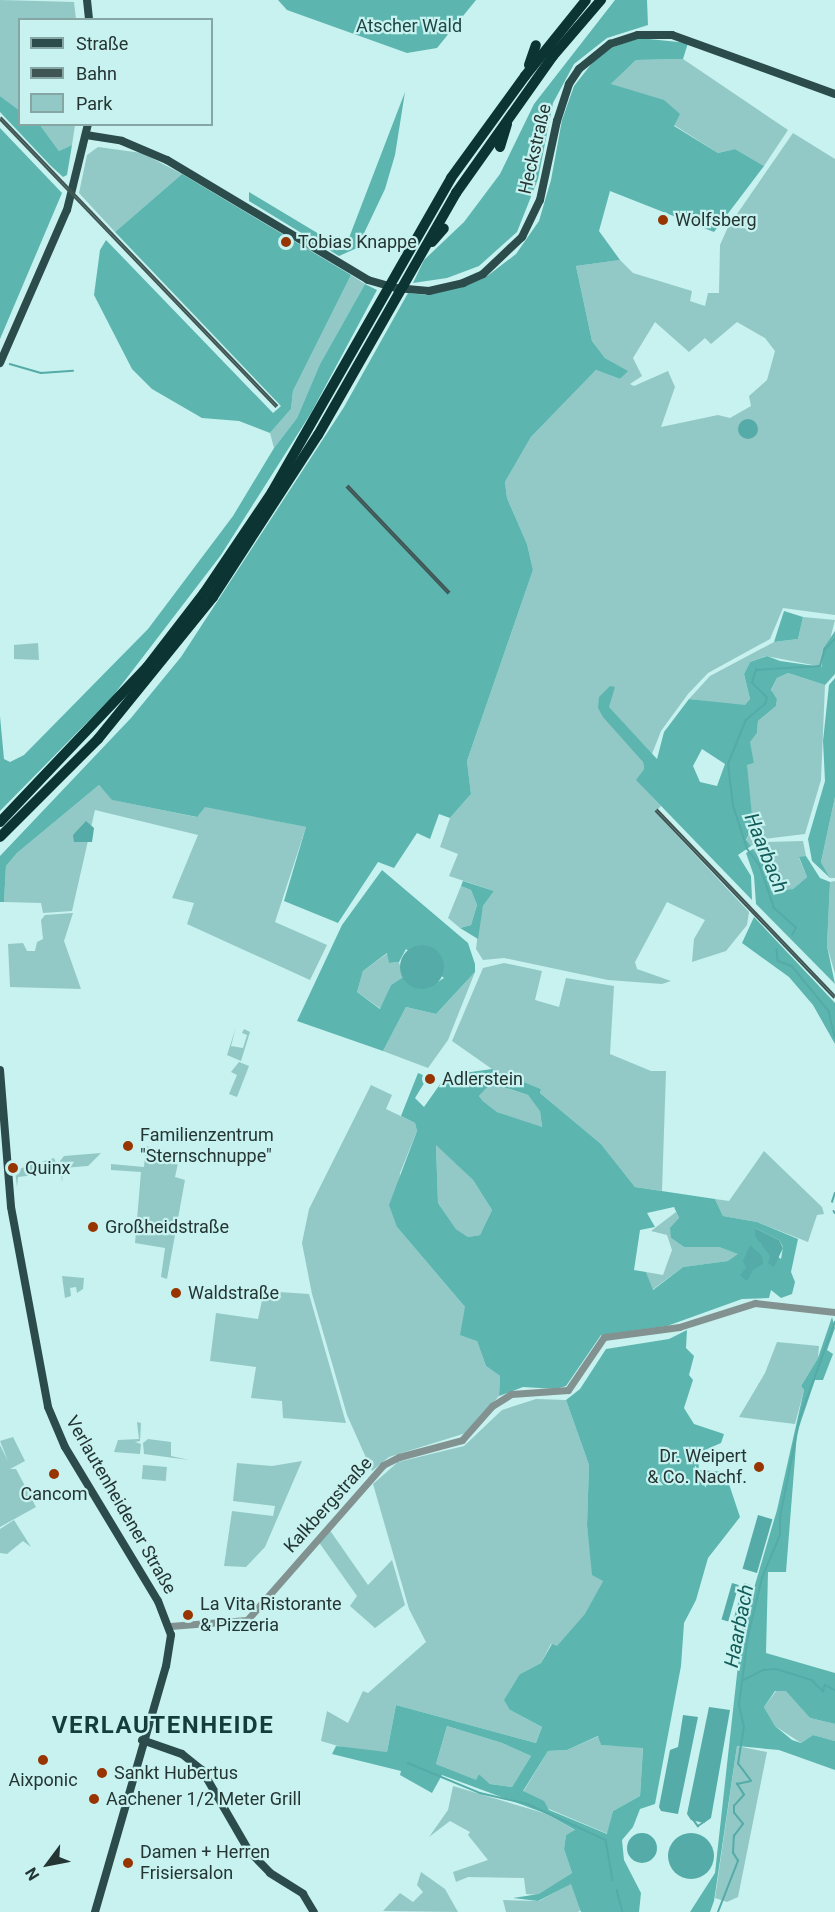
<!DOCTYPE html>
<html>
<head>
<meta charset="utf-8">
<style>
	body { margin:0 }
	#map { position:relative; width:835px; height:1912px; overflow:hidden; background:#c7f2ef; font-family:Roboto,sans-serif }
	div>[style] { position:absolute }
	.green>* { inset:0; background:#92c9c6; transform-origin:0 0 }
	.forest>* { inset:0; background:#5db5b0 }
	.water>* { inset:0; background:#54aba7; transform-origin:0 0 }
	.round { border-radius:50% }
	.stream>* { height:1.5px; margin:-0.75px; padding:0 0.75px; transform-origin:0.75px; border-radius:0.75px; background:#54aba7 }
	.minor>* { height:7px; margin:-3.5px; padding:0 3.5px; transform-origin:3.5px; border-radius:3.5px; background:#819291 }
	.major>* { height:8px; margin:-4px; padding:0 4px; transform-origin:4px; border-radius:4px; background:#2c4c4b }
	.highway>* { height:10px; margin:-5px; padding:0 5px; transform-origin:5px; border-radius:5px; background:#0b3433 }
	.rail>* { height:4px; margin-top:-2px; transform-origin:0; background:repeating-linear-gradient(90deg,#c7f2ef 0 4.5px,#405654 0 9px); box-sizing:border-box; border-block:2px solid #405654 }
	.dots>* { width:16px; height:16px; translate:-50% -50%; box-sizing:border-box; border:3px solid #c7f2ef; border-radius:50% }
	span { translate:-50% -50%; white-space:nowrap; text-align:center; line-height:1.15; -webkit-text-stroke:4.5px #c7f2ef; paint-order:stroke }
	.park-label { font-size:18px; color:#1e4745 }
	.street-label { font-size:18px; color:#243534 }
	.poi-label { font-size:18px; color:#243534 }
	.left { translate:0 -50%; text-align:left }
	.right { translate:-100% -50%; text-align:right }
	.water-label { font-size:20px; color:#125d5a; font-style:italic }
	.district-label { font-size:24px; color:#143c3a; font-weight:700; letter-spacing:1.5px }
	.legend { position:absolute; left:18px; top:18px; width:195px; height:108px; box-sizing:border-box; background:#c7f2ef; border:2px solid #86a6a4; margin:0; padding:8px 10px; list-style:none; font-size:18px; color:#243534 }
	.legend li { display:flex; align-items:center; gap:12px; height:30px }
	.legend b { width:30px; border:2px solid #86a6a4 }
	.north { position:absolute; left:18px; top:1834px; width:60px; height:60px; -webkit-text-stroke:4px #c7f2ef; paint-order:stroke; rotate:238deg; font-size:16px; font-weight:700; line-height:24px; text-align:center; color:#243534 }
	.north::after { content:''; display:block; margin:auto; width:21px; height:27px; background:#243534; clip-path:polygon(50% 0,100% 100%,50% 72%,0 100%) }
</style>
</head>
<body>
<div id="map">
	<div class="green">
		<div style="clip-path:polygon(0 0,74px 2px,76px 19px,20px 20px,19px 110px,0 96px)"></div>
		<div style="clip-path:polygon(683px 59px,788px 130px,764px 166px,735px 149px,718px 153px,674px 125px,679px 114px,611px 84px,636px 60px)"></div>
		<div style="clip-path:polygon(40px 125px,75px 125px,72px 145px,59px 151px)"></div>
		<div style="clip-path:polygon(evenodd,793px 133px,835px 159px,835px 615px,783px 608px,770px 639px,708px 673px,688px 694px,661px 731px,652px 754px,599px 697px,643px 762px,644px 769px,637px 780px,661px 806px,655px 812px,749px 912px,747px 925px,726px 951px,692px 962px,694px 939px,705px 920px,667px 902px,635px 962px,637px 969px,671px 981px,662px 984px,608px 980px,504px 958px,483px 960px,476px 949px,479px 924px,483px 906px,494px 891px,449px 876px,458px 854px,440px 847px,450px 818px,471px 794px,467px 761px,533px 570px,527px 544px,507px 498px,505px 482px,531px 437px,596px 370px,620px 379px,627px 371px,605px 358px,592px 341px,576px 266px,620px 260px,633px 273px,692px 291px,690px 301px,705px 306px,708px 293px,719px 293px,720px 245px,728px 227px,793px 133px,655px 322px,689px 352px,705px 338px,711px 344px,737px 322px,765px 338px,775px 351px,767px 380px,749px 396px,751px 406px,730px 418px,718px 415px,661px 427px,675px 387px,668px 371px,634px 386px,630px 384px,642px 376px,633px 358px,655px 322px)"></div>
		<div style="clip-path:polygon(98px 147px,142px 153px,182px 174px,115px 232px,79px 193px,87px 155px)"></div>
		<div style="clip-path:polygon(351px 275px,365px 284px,320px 364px,297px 418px,274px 448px,270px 433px,291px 409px,293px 391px)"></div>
		<div style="clip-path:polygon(803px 617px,835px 620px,823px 667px,766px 656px,750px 662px,744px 674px,750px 699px,745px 706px,689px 699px,710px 676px,774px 642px,798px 639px)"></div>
		<div style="clip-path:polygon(38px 643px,39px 660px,14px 659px,14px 645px)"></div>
		<div style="clip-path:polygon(788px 673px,825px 685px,821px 780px,805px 834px,764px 839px,751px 846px,746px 841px,753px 825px,746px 765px,754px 763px,749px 742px,757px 733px,758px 721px,776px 706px,777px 699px,771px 691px,777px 678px)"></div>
		<div style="clip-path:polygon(99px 785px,113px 800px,196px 817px,205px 806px,306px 827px,275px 922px,327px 945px,310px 980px,187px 924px,194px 903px,172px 898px,198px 835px,95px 810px,72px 911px,43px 913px,41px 903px,4px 902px,6px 866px,17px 853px)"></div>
		<div style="clip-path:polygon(835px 797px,835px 878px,830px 878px,821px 862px)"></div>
		<div style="clip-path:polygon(803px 841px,806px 856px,799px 858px,807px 877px,793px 889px,771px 891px,769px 871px,753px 849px,765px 842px)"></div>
		<div style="clip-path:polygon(835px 881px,835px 974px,827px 946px,830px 882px)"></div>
		<div style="clip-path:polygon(461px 886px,471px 890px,477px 905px,471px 925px,460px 928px,448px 918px)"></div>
		<div style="clip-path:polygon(73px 913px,64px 941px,81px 989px,10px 987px,8px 944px,23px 943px,27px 951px,35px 951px,37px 942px,43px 939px,41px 920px,45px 915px)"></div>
		<div style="clip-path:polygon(388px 953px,389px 963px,399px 962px,403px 977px,391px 985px,381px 1009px,357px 992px,363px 971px)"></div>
		<div style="clip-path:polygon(504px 963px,542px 971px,535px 1000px,559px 1007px,566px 978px,614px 986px,610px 1054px,651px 1071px,666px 1071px,662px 1191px,635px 1187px,601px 1144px,540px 1093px,541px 1089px,492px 1069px,452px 1041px,483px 968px)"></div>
		<div style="clip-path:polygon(475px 972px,448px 1040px,428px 1068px,383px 1051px,406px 1007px,436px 1014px)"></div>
		<div style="clip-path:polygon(236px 1027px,231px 1046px,243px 1048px,247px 1035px,242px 1033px,244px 1029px,250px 1032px,241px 1061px,227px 1055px)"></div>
		<div style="clip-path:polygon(239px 1062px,249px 1066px,237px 1097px,229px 1094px,237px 1075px,231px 1072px)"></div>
		<div style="clip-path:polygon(490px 1083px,528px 1095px,540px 1110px,542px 1128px,497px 1112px,483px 1101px,479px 1096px)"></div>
		<div style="clip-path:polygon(371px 1085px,392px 1095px,386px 1109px,415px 1123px,417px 1131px,400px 1173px,397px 1227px,465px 1307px,486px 1366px,500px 1376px,499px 1396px,466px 1433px,389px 1457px,372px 1471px,347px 1415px,312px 1294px,302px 1243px,309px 1209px)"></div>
		<div style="clip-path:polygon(436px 1144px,473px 1180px,492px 1210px,480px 1235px,468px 1237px,456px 1229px,438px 1203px)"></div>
		<div style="clip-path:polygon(146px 1146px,180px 1154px,175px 1177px,185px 1180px,167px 1279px,161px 1277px,165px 1248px,135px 1243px,141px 1172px,111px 1170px,111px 1164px,144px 1167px)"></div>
		<div style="clip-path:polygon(764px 1151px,822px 1207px,824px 1214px,817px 1215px,808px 1242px,757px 1222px,723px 1216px,715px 1199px,729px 1201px)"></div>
		<div style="clip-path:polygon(101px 1153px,88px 1166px,63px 1168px,62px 1183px,60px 1161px,64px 1156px)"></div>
		<div style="clip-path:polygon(54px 1158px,60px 1172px,18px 1177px,17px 1187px,15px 1170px)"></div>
		<div style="clip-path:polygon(676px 1212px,679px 1218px,671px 1238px,684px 1247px,719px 1247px,739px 1254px,729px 1261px,683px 1267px,652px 1290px,646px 1272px,663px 1275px,672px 1250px,667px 1235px,651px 1231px)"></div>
		<div style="clip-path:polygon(62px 1276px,84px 1278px,83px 1289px,77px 1293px,76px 1287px,70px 1288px,71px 1296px,65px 1298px)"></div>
		<div style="clip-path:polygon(264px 1291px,309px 1294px,346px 1423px,283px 1418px,282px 1401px,251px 1398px,256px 1367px,210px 1361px,216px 1313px,258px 1319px)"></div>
		<div style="clip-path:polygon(777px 1342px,819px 1346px,818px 1358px,801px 1386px,804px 1390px,795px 1424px,739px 1417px,765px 1373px)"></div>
		<div style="clip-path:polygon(536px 1399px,566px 1400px,589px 1465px,587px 1525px,590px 1549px,603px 1581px,586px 1614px,557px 1647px,551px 1644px,541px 1663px,520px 1674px,510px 1710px,542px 1727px,536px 1743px,396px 1705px,387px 1752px,355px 1751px,321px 1741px,327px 1711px,348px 1723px,363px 1691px,368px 1693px,426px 1642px,409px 1609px,373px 1484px,398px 1462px,464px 1446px,502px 1410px)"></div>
		<div style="clip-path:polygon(137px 1422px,141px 1423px,140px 1441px,135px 1442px,141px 1444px,140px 1454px,114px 1452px,118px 1440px,139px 1439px)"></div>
		<div style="clip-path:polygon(13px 1437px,25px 1461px,10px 1469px,16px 1469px,36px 1507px,0 1527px,0 1445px,8px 1461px,0 1441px)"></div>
		<div style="clip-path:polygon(148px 1439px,171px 1442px,171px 1456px,189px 1460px,144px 1454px,143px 1443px)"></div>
		<div style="clip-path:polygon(302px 1461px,265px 1547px,246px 1567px,224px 1566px,232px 1511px,273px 1516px,275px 1506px,233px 1501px,237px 1463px,272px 1466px)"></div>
		<div style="left:143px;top:1465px;width:24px;height:14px;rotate:5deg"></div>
		<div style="clip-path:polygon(14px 1520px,31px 1547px,23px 1541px,7px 1554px,0 1553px,0 1529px)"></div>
		<div style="clip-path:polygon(329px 1529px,368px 1585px,392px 1560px,405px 1605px,375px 1628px,350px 1606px,357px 1596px,318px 1541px)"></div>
		<div style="clip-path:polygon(776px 1691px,787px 1691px,810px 1718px,835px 1724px,835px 1741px,813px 1735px,801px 1743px,775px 1726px,764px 1707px)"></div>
		<div style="clip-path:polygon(447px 1726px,502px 1743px,531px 1756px,512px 1787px,490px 1784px,479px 1774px,477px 1781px,436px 1764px)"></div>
		<div style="clip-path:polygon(599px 1736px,601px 1745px,643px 1747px,640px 1796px,613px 1811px,608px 1834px,549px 1809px,523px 1792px,548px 1751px,567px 1750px)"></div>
		<div style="clip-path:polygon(737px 1746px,767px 1752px,738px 1897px,727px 1902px,715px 1898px)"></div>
		<div style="clip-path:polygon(453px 1786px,547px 1814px,576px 1831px,566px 1835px,564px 1849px,572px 1873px,539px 1895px,526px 1894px,524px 1878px,468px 1877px,456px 1882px,453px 1872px,488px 1860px,468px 1835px,470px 1832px,450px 1821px,429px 1837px,448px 1810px)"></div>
		<div style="clip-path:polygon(421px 1872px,445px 1889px,458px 1912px,383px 1911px,400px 1893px,413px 1902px,423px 1892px,417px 1885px)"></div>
		<div style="clip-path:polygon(572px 1883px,581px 1910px,578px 1912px,506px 1912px,503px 1900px,539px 1901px)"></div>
	</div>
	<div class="forest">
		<div style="clip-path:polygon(278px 0,476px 0,437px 48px,407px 53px,287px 10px)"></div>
		<div style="clip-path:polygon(615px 0,647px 0,648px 25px,607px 38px,574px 64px,553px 103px,538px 179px,517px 232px,479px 266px,447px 278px,413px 283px,424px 260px,464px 222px,500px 174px,534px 104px)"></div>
		<div style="clip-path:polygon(639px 38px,688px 43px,683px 59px,636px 60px,611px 84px,664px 100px,680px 114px,674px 126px,718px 153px,735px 149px,764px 166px,714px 232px,610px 191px,599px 231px,620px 260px,576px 266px,592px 341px,605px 358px,628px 371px,620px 379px,596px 370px,531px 437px,505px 482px,507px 498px,527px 544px,533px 570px,467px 761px,471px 794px,450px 818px,439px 814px,430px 839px,417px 833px,394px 868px,378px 862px,338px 923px,284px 901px,306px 827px,205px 807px,197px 817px,112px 800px,99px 785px,17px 853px,6px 866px,4px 902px,0 902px,0 856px,131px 718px,181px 657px,344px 407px,408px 293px,428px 295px,465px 286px,486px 277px,516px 254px,539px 221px,551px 180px,562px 120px,574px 86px,596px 58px,611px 48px)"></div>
		<div style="clip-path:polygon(405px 92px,395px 155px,385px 189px,357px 248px,339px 256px,249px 201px,249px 192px,339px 246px,347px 243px)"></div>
		<div style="clip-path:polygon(0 96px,19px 110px,20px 124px,40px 125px,59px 151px,72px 145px,67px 175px,63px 177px,50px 165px,0 112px)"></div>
		<div style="clip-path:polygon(0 128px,62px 193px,0 339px)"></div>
		<div style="clip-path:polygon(182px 174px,351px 275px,293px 391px,291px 409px,270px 433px,239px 421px,202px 418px,152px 389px,132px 369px,94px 295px,100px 250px,106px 240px,273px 413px,281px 406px,115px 232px)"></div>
		<div style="clip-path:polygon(365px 284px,377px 290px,311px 413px,221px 555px,113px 696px,0 811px,0 716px,4px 759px,10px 762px,24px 755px,148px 629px,233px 516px,274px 448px,297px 418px,320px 364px)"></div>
		<div style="clip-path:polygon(784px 611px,803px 617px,798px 639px,774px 642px)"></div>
		<div style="clip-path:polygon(evenodd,835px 631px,835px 674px,825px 685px,788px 673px,777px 678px,771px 690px,777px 699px,776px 706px,758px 721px,757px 733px,750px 742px,754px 763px,747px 765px,753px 825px,746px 840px,751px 846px,738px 855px,751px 876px,752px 900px,636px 780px,644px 769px,643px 762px,603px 717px,598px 708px,599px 697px,610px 686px,615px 687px,609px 707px,657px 759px,664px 732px,689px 699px,745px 705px,750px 699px,744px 674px,750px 662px,767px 656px,780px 661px,822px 667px,823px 649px,835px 631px,702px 749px,725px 764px,717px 786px,700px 782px,693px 766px,702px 749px)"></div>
		<div style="clip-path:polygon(835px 678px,835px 797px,821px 862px,830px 878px,812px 861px,808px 839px,825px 781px,823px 741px,829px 685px)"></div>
		<div style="clip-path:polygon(753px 849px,769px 871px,771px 891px,793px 889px,807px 877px,799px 857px,806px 856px,820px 878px,830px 882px,827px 946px,835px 984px,756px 904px,754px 876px,746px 853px)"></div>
		<div style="clip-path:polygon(evenodd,382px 870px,468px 943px,475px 964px,475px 972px,436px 1014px,406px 1007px,383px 1051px,297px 1021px,342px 925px,382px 870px,406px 949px,444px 978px,428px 988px,412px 985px,403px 977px,391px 985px,380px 1009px,357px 992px,363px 971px,387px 953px,389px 963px,399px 962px,406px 949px)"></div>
		<div style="clip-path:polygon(463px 881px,494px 891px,483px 906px,478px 939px,460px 928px,471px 925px,477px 905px,471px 890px,461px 886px)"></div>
		<div style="clip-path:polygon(754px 917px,835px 1003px,835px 1044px,813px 1005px,789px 977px,742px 943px)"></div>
		<div style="clip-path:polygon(evenodd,492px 1069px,541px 1089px,540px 1093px,601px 1144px,635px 1187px,715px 1199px,723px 1216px,757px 1222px,798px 1239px,791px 1272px,795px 1282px,792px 1294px,781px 1298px,771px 1290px,769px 1298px,742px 1299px,667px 1326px,601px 1335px,566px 1386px,556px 1389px,523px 1387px,499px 1396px,500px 1376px,486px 1366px,477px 1341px,460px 1335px,465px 1307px,397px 1227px,389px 1205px,417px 1131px,415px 1123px,401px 1116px,418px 1073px,428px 1077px,415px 1098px,424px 1107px,443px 1080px,459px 1081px,464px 1073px,492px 1069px,491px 1083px,528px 1095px,540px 1111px,542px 1127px,497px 1112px,483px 1101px,479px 1096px,491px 1083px,492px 1069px,436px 1145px,473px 1180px,492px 1210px,480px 1235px,468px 1237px,456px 1229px,438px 1203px,436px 1145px,492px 1069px,674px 1207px,679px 1218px,670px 1228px,671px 1238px,684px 1247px,719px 1247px,738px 1254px,728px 1261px,683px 1267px,653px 1290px,646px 1272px,634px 1270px,640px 1230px,655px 1227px,647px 1213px,674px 1207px,492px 1069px,755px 1228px,779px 1240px,783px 1247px,781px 1259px,761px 1244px,755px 1228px)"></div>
		<div style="clip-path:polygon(832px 1317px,835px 1328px,827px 1350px,833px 1354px,823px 1380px,815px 1380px,797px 1433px,786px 1572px,768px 1572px,766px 1653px,835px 1673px,835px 1724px,810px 1718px,786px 1691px,775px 1691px,764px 1707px,775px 1726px,792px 1740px,801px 1743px,813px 1735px,835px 1741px,835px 1770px,779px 1750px,737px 1746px,714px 1901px,710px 1912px,690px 1912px,715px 1873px,742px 1629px,777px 1510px,804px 1390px,801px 1386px,818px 1358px)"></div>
		<div style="clip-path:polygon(evenodd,687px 1330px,686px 1348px,694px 1356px,689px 1375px,693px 1380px,684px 1408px,694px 1424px,724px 1434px,721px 1443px,698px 1453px,699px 1470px,725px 1472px,740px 1517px,708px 1558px,696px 1600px,684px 1623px,681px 1666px,655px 1804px,640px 1809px,633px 1827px,622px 1840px,624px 1860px,641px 1893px,639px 1912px,581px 1912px,571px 1884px,538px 1901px,513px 1898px,539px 1894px,572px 1873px,564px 1849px,566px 1835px,575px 1830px,547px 1814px,442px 1775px,432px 1793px,400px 1775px,401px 1771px,332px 1754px,336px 1746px,387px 1752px,396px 1705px,536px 1743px,542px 1727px,510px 1710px,504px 1700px,520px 1674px,541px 1663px,552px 1644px,557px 1646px,585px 1614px,603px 1581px,592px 1575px,587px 1525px,589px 1465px,566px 1400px,580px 1389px,606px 1349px,669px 1339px,687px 1330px,447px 1726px,502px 1743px,531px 1756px,512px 1787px,490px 1784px,479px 1774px,476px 1780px,436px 1764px,447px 1726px,687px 1330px,598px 1736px,601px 1745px,643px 1748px,640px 1796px,613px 1811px,607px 1834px,549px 1810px,544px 1801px,523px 1791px,548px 1751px,567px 1750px,598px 1736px)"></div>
	</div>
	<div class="water">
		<div class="round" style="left:738px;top:419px;width:20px;height:20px"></div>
		<div style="clip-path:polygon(86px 821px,94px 828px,92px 842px,74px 842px,73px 835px)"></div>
		<div class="round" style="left:400px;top:945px;width:44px;height:44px"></div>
		<div style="clip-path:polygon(755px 1228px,779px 1240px,783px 1248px,774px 1267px,768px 1263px,770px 1256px,755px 1236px)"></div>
		<div style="clip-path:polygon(750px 1245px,762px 1256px,763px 1264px,753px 1270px,747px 1281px,740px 1275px,746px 1268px,743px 1261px)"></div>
		<div style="left:758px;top:1515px;width:15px;height:56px;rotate:16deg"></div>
		<div style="left:732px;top:1583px;width:7px;height:38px;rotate:16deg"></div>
		<div style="left:744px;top:1583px;width:7px;height:43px;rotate:16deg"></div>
		<div style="clip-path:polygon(709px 1707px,730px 1710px,711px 1818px,704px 1823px,691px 1820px,687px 1814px)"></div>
		<div style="clip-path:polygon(683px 1715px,698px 1717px,678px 1814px,661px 1811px,659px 1807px,670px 1750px,678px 1747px)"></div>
		<div class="round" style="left:668px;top:1833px;width:46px;height:46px"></div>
		<div class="round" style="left:627px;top:1833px;width:30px;height:30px"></div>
	</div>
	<div class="stream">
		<div style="left:10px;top:364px;width:32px;rotate:16deg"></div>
		<div style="left:41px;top:373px;width:32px;rotate:-4deg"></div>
		<div style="left:792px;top:935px;width:8px;rotate:-60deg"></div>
		<div style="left:796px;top:928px;width:30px;rotate:-138deg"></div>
		<div style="left:774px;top:908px;width:46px;rotate:-109.2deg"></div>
		<div style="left:759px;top:865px;width:20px;rotate:-127deg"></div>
		<div style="left:747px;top:849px;width:45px;rotate:-108deg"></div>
		<div style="left:733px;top:806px;width:42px;rotate:-96.8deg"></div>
		<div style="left:728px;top:764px;width:48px;rotate:-67.8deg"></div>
		<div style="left:746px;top:720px;width:25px;rotate:-40deg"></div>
		<div style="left:765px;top:704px;width:6px;rotate:-72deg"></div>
		<div style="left:767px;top:698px;width:21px;rotate:-135deg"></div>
		<div style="left:752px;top:683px;width:14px;rotate:-73deg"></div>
		<div style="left:756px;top:670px;width:64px;rotate:-3.6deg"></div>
		<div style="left:820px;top:666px;width:18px;rotate:-74deg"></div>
		<div style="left:825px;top:649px;width:14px;rotate:-45deg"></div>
		<div style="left:777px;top:949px;width:12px;rotate:85deg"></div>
		<div style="left:778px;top:961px;width:15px;rotate:20deg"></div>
		<div style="left:792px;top:966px;width:58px;rotate:50.6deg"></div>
		<div style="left:829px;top:1011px;width:26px;rotate:77deg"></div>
		<div style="left:832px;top:1202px;width:9px;rotate:-72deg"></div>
		<div style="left:834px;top:1211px;width:2px;rotate:63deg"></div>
		<div style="left:744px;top:1680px;width:22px;rotate:-27deg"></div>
		<div style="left:764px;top:1670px;width:12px;rotate:-5deg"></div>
		<div style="left:776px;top:1669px;width:38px;rotate:17deg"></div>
		<div style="left:812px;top:1680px;width:16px;rotate:45deg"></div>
		<div style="left:823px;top:1691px;width:6px;rotate:-72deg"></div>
		<div style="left:825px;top:1685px;width:11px;rotate:27deg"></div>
		<div style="left:408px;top:1763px;width:78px;rotate:22.6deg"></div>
		<div style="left:480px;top:1793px;width:49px;rotate:12.9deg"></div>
		<div style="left:528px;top:1804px;width:86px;rotate:24.8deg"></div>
		<div style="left:606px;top:1840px;width:41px;rotate:80.1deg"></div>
		<div style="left:693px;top:1819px;width:9px;rotate:54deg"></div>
		<div style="left:698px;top:1826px;width:7px;rotate:-34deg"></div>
		<div style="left:617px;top:1890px;width:23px;rotate:75deg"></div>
		<div style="left:718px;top:1912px;width:55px;rotate:-68.6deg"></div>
		<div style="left:738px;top:1861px;width:9px;rotate:-122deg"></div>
		<div style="left:733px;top:1853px;width:17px;rotate:-87deg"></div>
		<div style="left:734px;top:1836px;width:15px;rotate:-53deg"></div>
		<div style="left:743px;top:1824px;width:14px;rotate:-129deg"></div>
		<div style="left:734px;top:1813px;width:7px;rotate:-90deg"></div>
		<div style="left:734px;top:1806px;width:15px;rotate:-48deg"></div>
		<div style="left:744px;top:1795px;width:13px;rotate:-122deg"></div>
		<div style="left:737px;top:1784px;width:14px;rotate:-12deg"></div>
		<div style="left:751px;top:1781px;width:21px;rotate:-127deg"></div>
		<div style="left:738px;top:1764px;width:37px;rotate:-81deg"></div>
		<div style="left:744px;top:1727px;width:23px;rotate:-103deg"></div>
		<div style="left:739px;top:1705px;width:70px;rotate:-82.6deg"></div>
		<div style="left:748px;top:1636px;width:60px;rotate:-76.4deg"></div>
		<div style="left:762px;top:1578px;width:47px;rotate:-67.3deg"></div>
		<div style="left:780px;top:1535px;width:18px;rotate:-90deg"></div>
		<div style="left:780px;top:1517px;width:102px;rotate:-78.7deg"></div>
		<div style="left:800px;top:1417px;width:101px;rotate:-69.8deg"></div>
	</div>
	<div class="minor">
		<div style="left:170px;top:1626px;width:77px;rotate:-4.5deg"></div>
		<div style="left:247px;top:1620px;width:206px;rotate:-48.7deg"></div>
		<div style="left:383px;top:1465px;width:18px;rotate:-27deg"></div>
		<div style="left:399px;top:1457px;width:65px;rotate:-15.1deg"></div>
		<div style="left:462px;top:1440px;width:45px;rotate:-48.6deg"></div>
		<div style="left:492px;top:1406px;width:22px;rotate:-32deg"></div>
		<div style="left:511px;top:1394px;width:57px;rotate:-4deg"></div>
		<div style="left:568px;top:1390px;width:64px;rotate:-55.8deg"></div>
		<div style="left:604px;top:1337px;width:76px;rotate:-7.6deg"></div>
		<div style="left:679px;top:1327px;width:80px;rotate:-17.5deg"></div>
		<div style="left:755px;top:1303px;width:81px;rotate:6.4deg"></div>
	</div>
	<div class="major">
		<div style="left:87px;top:0;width:20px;rotate:84deg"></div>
		<div style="left:86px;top:135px;width:36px;rotate:9deg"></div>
		<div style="left:122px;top:141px;width:49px;rotate:22.9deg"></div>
		<div style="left:167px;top:160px;width:234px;rotate:30.8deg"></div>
		<div style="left:368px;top:280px;width:29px;rotate:16deg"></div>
		<div style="left:396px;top:288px;width:33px;rotate:5deg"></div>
		<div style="left:429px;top:291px;width:35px;rotate:-13deg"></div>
		<div style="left:463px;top:283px;width:22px;rotate:-24deg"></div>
		<div style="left:483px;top:274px;width:54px;rotate:-43.5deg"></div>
		<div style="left:522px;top:237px;width:41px;rotate:-64.1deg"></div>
		<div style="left:540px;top:200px;width:81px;rotate:-77.9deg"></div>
		<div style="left:557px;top:121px;width:39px;rotate:-72deg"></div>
		<div style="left:569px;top:84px;width:18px;rotate:-56deg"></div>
		<div style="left:579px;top:69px;width:40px;rotate:-39deg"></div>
		<div style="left:610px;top:44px;width:29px;rotate:-18deg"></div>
		<div style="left:638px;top:35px;width:34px"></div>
		<div style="left:672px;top:35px;width:173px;rotate:19.9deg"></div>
		<div style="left:0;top:363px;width:167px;rotate:-66.4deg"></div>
		<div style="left:67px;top:210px;width:89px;rotate:-76.3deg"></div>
		<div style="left:0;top:1070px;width:137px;rotate:85.4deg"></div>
		<div style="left:11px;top:1207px;width:203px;rotate:79.5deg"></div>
		<div style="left:48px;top:1407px;width:43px;rotate:67deg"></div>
		<div style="left:65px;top:1447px;width:180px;rotate:58.9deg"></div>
		<div style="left:158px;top:1601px;width:36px;rotate:69deg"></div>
		<div style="left:171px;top:1635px;width:31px;rotate:99deg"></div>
		<div style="left:166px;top:1666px;width:256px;rotate:106.1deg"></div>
		<div style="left:142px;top:1740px;width:42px;rotate:19.3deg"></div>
		<div style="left:182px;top:1754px;width:26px;rotate:39deg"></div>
		<div style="left:202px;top:1770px;width:94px;rotate:59.9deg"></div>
		<div style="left:249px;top:1851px;width:30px;rotate:46deg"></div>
		<div style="left:270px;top:1873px;width:39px;rotate:32deg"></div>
		<div style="left:303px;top:1894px;width:21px;rotate:59deg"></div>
	</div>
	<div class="highway">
		<div style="left:529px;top:65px;width:21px;rotate:-71deg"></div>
		<div style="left:500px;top:147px;width:24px;rotate:-73deg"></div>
		<div style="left:432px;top:242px;width:18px;rotate:-49deg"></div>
		<div style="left:0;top:822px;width:214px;rotate:-46.5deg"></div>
		<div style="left:147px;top:667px;width:93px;rotate:-52.4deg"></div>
		<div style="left:204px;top:593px;width:122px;rotate:-56deg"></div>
		<div style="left:272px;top:492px;width:361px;rotate:-60.3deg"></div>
		<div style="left:451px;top:178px;width:126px;rotate:-54deg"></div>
		<div style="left:525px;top:76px;width:97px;rotate:-51.2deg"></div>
		<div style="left:0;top:837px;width:139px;rotate:-45deg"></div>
		<div style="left:98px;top:739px;width:183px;rotate:-51deg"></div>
		<div style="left:213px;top:597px;width:193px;rotate:-57.1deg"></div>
		<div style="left:318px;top:435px;width:279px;rotate:-60.3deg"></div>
		<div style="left:456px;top:193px;width:168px;rotate:-54.7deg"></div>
		<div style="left:553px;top:56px;width:74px;rotate:-49.4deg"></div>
	</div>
	<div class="rail">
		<div style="left:0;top:118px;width:400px;rotate:46.2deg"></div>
		<div style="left:347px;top:486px;width:148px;rotate:46.4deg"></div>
		<div style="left:656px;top:810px;width:259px;rotate:46.3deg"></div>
	</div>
	<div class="dots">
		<div style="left:663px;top:220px;background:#983400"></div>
		<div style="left:286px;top:242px;background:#983400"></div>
		<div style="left:430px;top:1079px;background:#983400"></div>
		<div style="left:128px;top:1146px;background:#983400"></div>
		<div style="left:13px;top:1168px;background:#983400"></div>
		<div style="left:93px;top:1227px;background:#983400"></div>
		<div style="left:176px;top:1293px;background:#983400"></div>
		<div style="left:759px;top:1467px;background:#983400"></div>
		<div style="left:54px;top:1474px;background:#983400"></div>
		<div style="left:188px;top:1615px;background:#983400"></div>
		<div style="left:43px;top:1760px;background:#983400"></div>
		<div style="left:102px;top:1773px;background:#983400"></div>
		<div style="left:94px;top:1799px;background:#983400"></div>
		<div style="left:128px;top:1863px;background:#983400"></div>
	</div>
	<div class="park-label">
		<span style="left:409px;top:26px">Atscher Wald</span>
	</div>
	<div class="street-label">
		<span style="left:535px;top:149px;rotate:-77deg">Heckstraße</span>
		<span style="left:121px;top:1505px;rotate:60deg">Verlautenheidener Straße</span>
		<span style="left:328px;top:1505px;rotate:-48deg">Kalkbergstraße</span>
	</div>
	<div class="poi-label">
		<span class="left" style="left:675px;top:220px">Wolfsberg</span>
		<span class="left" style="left:298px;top:242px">Tobias Knappe</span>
		<span class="left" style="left:442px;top:1079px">Adlerstein</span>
		<span class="left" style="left:140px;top:1146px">Familienzentrum<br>"Sternschnuppe"</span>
		<span class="left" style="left:25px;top:1168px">Quinx</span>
		<span class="left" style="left:105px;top:1227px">Großheidstraße</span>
		<span class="left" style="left:188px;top:1293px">Waldstraße</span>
		<span class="right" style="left:747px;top:1467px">Dr. Weipert<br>&amp; Co. Nachf.</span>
		<span style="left:54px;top:1494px">Cancom</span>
		<span class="left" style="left:200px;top:1615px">La Vita Ristorante<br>&amp; Pizzeria</span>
		<span class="left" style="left:114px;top:1773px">Sankt Hubertus</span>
		<span style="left:43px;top:1780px">Aixponic</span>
		<span class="left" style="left:106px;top:1799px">Aachener 1/2 Meter Grill</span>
		<span class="left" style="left:140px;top:1863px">Damen + Herren<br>Frisiersalon</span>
	</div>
	<div class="water-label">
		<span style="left:766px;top:853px;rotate:68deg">Haarbach</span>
		<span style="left:739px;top:1626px;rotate:-79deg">Haarbach</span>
	</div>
	<div class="district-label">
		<span style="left:163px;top:1726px">VERLAUTENHEIDE</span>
	</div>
	<ul class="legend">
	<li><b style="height:8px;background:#2c4c4b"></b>Straße</li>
	<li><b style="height:8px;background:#405654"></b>Bahn</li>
	<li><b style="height:16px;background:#92c9c6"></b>Park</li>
	</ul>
	<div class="north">N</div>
</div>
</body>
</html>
